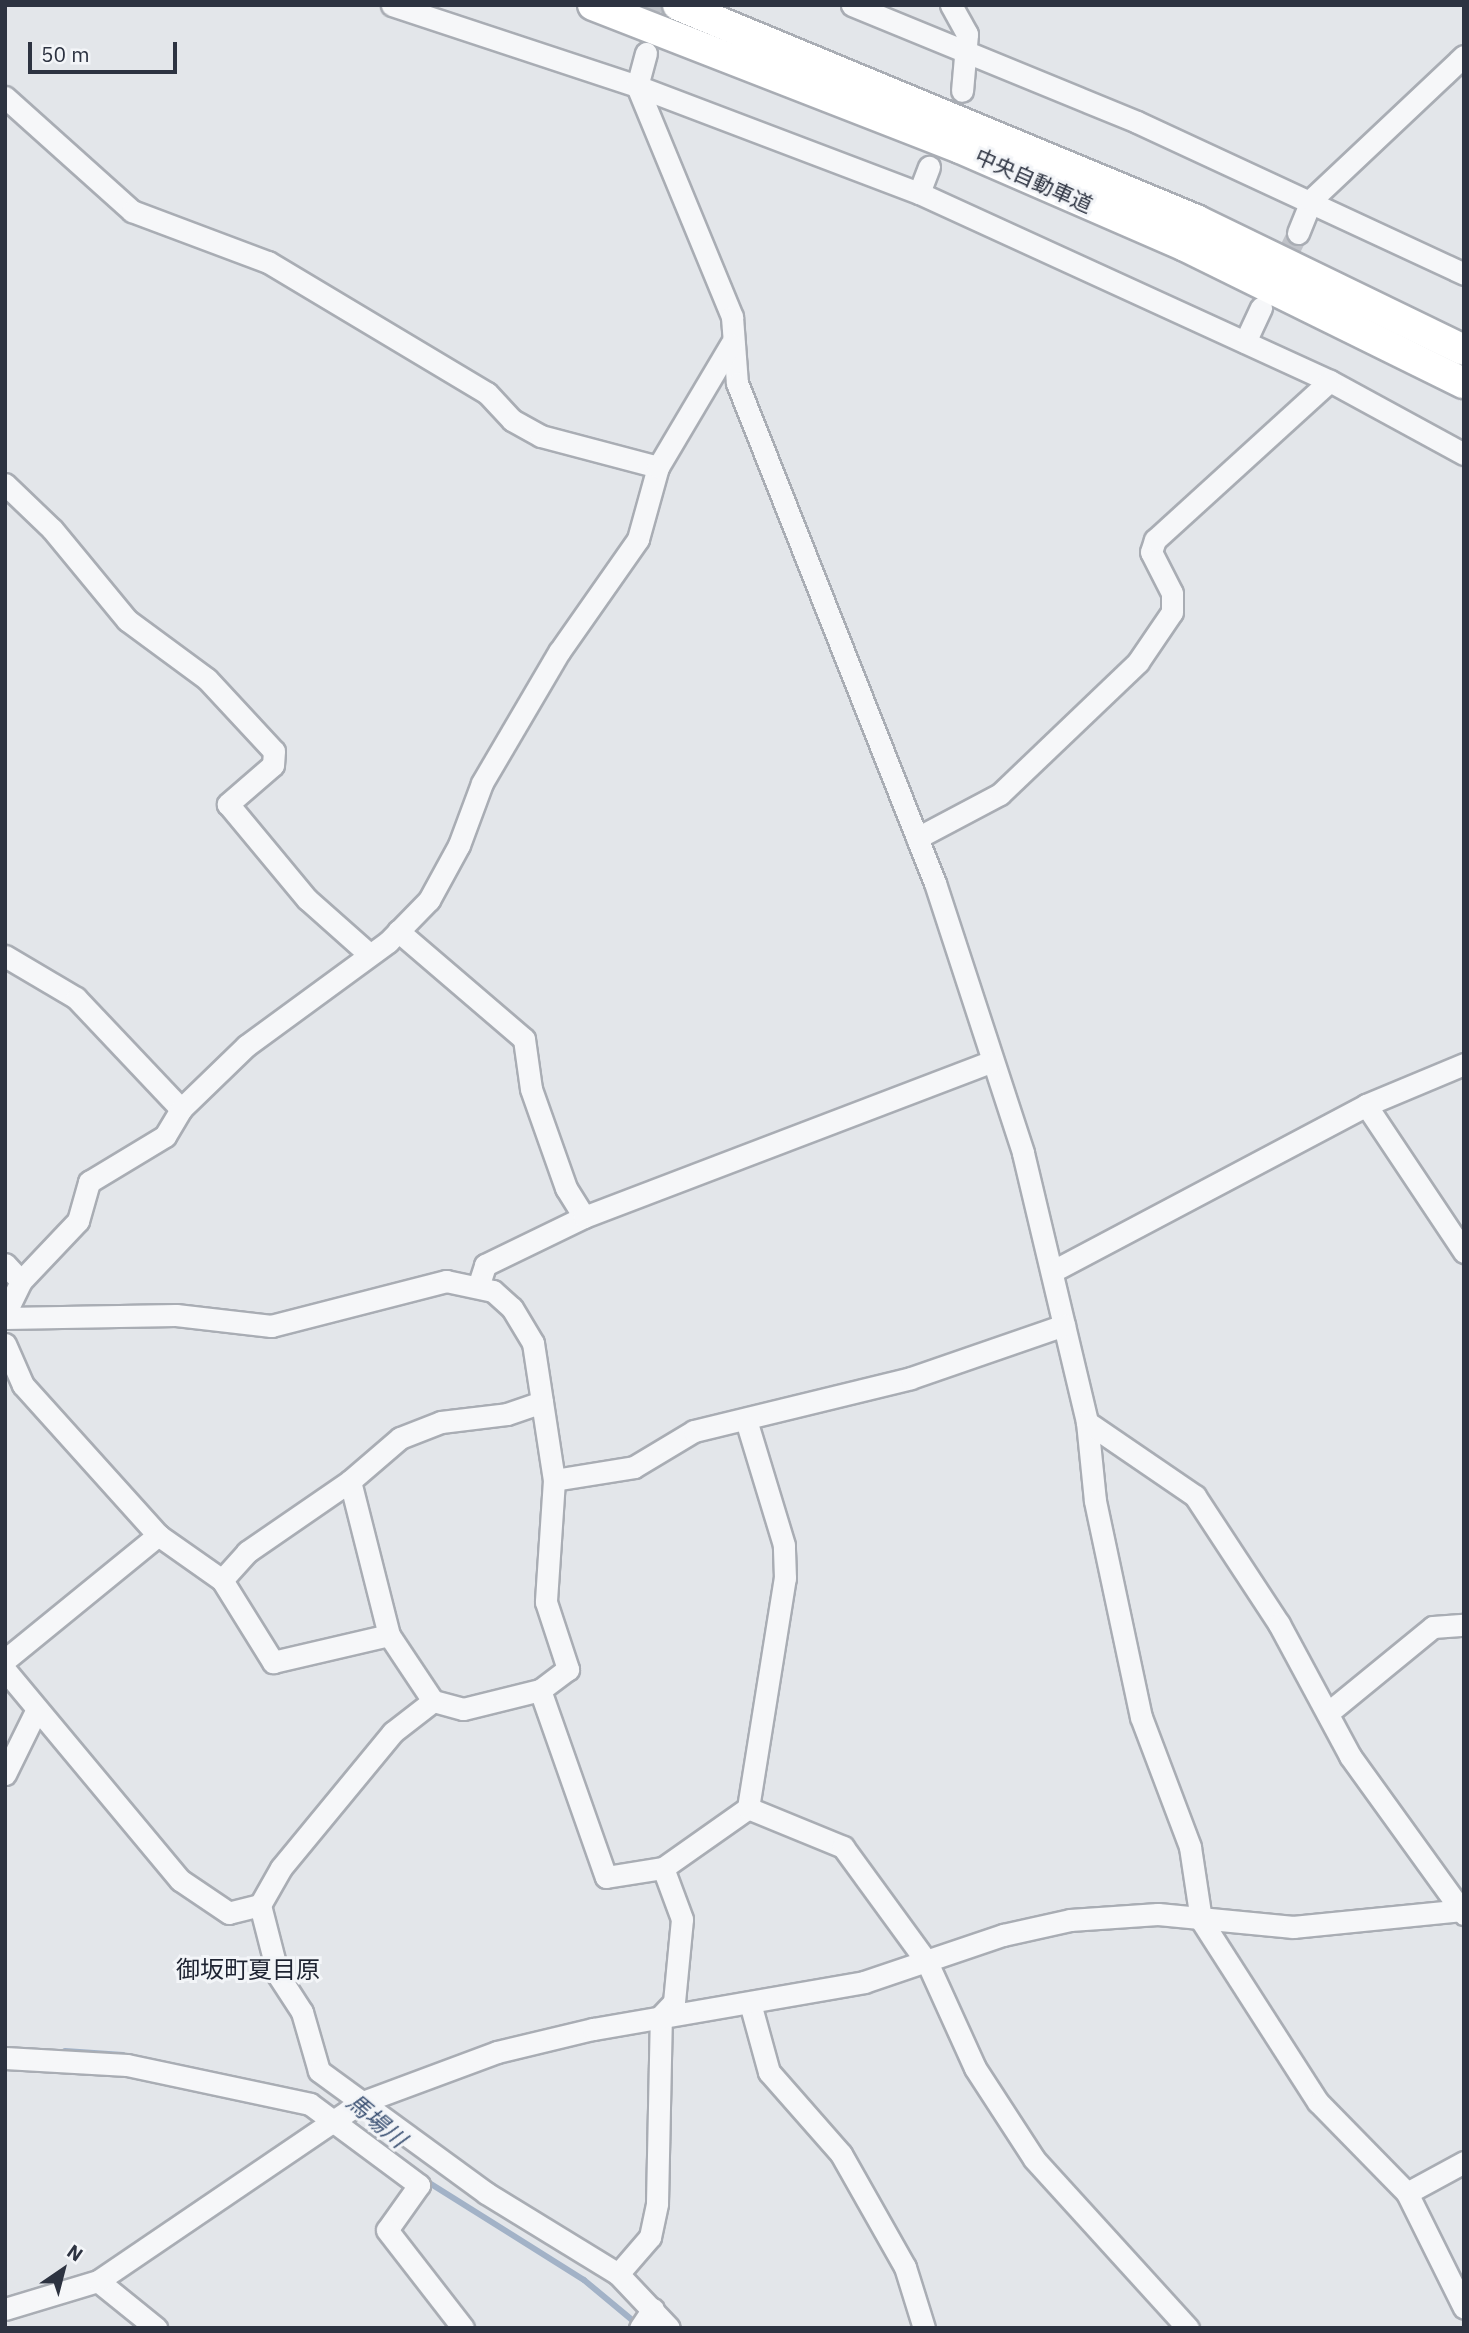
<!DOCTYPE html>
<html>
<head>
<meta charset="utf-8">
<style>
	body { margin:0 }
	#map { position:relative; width:1469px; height:2333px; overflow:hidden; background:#e3e6ea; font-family:"IBM Plex Sans","Noto Sans JP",sans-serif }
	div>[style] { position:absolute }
	.stream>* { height:6px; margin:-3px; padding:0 3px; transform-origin:3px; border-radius:3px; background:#a2b2c7 }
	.minor-tunnel>* { height:21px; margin-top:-10.5px; transform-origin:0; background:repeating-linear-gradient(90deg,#bfc2c8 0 21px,transparent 0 31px) }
	.roads { filter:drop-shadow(2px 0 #a9adb4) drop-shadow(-2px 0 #a9adb4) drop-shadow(0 2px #a9adb4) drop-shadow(0 -2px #a9adb4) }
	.minor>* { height:21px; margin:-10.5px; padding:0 10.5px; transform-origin:10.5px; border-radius:10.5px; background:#f6f7f9 }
	.highway>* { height:30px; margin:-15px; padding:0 15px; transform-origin:15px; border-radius:15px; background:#fff }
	span { translate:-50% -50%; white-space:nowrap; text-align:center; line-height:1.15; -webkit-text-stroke:6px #f3f5f8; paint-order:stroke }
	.street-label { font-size:21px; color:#2d3341 }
	.water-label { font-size:23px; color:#3a5072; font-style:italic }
	.quarter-label { font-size:24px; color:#1f2432 }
	.frame { position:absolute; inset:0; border:7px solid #2d3341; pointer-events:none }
	.north { position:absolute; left:28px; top:2235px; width:70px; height:70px; -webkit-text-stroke:5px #f3f5f8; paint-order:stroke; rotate:35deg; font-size:19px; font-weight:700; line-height:28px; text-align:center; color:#2d3341 }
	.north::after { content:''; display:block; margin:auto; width:24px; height:32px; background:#2d3341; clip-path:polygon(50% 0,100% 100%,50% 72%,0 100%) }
	.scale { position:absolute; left:28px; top:42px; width:149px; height:32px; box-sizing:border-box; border:4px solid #2d3341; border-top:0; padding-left:9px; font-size:21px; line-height:24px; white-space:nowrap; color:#2d3341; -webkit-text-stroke:5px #f3f5f8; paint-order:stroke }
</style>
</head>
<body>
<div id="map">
	<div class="stream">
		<div style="left:65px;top:2051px;width:58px;rotate:3.9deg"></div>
		<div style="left:315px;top:2097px;width:76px;rotate:35.4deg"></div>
		<div style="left:423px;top:2179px;width:190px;rotate:32.1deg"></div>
		<div style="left:584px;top:2280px;width:69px;rotate:39.7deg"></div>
	</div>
	<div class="minor-tunnel">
		<div style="left:649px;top:41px;width:37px;rotate:-76deg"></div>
		<div style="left:1277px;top:275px;width:47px;rotate:-63.4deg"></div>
	</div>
	<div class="roads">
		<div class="minor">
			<div style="left:392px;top:5px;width:258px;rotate:18.3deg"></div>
			<div style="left:637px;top:86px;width:302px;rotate:20.8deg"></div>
			<div style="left:919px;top:193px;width:452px;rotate:24.6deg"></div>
			<div style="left:1330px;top:381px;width:153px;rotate:28.6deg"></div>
			<div style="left:852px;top:5px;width:308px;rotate:22.3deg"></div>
			<div style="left:1137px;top:122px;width:361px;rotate:24.9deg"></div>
			<div style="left:951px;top:5px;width:33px;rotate:61deg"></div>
			<div style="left:967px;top:34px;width:57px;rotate:95deg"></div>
			<div style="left:646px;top:53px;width:34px;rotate:105deg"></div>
			<div style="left:637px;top:86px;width:250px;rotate:67.6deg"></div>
			<div style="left:732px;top:317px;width:66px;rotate:85.7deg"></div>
			<div style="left:737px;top:383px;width:538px;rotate:68.4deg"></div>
			<div style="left:935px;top:883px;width:284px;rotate:71.9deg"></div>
			<div style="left:1023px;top:1153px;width:277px;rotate:76.6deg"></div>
			<div style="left:1087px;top:1422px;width:79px;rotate:84.2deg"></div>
			<div style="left:1095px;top:1501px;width:221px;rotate:78deg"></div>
			<div style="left:1141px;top:1717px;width:139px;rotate:69.3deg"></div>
			<div style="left:1190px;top:1847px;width:74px;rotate:81.4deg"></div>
			<div style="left:1201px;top:1920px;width:216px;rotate:57.3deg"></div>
			<div style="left:1318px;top:2102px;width:127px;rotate:45.6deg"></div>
			<div style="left:1407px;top:2193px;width:128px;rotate:63.6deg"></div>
			<div style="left:5px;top:97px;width:171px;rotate:41.9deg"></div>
			<div style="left:132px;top:211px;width:145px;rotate:20.6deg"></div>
			<div style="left:268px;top:262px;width:255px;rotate:30.9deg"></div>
			<div style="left:487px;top:393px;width:37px;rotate:47deg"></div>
			<div style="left:512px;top:420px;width:33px;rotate:29deg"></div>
			<div style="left:541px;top:436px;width:121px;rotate:14.8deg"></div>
			<div style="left:919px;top:193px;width:28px;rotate:-69deg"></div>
			<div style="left:1298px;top:233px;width:35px;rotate:-68deg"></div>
			<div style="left:1311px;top:200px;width:210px;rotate:-43.3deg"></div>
			<div style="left:1245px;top:342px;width:38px;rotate:-65deg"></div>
			<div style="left:5px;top:484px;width:65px;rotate:43.8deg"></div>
			<div style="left:52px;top:529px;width:118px;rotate:50.5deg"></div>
			<div style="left:127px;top:620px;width:99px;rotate:36.4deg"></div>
			<div style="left:207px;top:679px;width:98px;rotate:47.1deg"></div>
			<div style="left:274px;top:751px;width:14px;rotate:94deg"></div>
			<div style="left:273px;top:765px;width:60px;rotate:139.1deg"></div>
			<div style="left:228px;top:804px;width:124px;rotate:50.3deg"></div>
			<div style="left:307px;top:899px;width:83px;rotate:41.6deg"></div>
			<div style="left:917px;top:838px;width:94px;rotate:-27.9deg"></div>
			<div style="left:1000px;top:794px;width:191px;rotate:-43.7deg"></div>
			<div style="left:1138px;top:662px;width:60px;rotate:-55.8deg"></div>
			<div style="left:1172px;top:612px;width:19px;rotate:-90deg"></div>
			<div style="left:1172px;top:593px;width:46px;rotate:-117.1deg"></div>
			<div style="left:1151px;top:552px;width:13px;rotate:-72deg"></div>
			<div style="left:1155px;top:540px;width:236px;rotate:-42.3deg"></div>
			<div style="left:398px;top:931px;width:166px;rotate:40.6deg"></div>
			<div style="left:524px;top:1039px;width:50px;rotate:82deg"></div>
			<div style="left:531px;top:1089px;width:105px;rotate:70.5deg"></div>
			<div style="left:566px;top:1188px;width:34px;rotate:58deg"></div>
			<div style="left:5px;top:956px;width:82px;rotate:30.6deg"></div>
			<div style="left:76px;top:998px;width:153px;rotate:46.6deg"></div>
			<div style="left:1366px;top:1105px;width:177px;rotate:56.3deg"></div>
			<div style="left:5px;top:1264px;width:23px;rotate:47deg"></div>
			<div style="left:1053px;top:1271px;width:354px;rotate:-27.9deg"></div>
			<div style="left:1366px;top:1105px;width:106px;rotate:-22.7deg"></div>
			<div style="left:479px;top:1284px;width:20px;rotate:-72deg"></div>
			<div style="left:485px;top:1265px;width:110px;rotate:-25.9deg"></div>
			<div style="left:584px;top:1217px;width:435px;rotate:-20.9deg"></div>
			<div style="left:5px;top:1314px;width:37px;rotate:-64deg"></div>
			<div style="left:21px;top:1281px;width:83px;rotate:-46.5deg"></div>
			<div style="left:78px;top:1221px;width:41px;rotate:-74.2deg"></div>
			<div style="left:89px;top:1182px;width:89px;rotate:-31.2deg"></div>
			<div style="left:165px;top:1136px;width:31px;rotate:-59deg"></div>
			<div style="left:181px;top:1109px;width:91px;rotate:-44.1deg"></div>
			<div style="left:246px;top:1046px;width:176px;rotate:-36.2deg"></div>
			<div style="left:388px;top:942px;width:59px;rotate:-45.7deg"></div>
			<div style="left:429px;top:900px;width:63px;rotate:-61.4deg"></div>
			<div style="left:459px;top:845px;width:66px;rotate:-69.6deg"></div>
			<div style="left:482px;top:783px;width:152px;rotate:-59.6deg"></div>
			<div style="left:559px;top:652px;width:138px;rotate:-55deg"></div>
			<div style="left:638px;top:539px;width:75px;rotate:-74.5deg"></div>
			<div style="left:658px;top:467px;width:143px;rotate:-59.3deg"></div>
			<div style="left:5px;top:1318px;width:171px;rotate:-1deg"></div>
			<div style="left:176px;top:1315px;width:96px;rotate:6.6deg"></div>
			<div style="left:271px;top:1326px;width:181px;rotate:-14.4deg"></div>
			<div style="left:446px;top:1281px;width:48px;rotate:12deg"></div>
			<div style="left:493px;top:1291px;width:25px;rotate:42deg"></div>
			<div style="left:512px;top:1308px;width:41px;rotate:59deg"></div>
			<div style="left:533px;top:1343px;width:139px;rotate:81.3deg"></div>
			<div style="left:554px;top:1480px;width:122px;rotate:93.8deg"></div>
			<div style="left:546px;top:1602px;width:71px;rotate:71.8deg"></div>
			<div style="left:568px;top:1669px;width:35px;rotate:143deg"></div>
			<div style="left:540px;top:1690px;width:79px;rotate:166.1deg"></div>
			<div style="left:463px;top:1709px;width:31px;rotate:-165deg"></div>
			<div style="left:433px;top:1701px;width:51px;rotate:142.2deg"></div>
			<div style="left:393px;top:1732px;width:176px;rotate:129.5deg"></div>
			<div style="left:281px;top:1868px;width:43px;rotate:119.6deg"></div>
			<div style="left:260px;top:1905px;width:32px;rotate:166deg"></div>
			<div style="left:229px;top:1913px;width:59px;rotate:-146deg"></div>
			<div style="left:180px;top:1880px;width:273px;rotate:-129.8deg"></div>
			<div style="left:5px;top:1344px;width:45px;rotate:66.3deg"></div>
			<div style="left:23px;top:1385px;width:202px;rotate:48deg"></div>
			<div style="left:158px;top:1535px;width:78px;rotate:35.1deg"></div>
			<div style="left:222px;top:1580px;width:97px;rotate:58.1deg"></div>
			<div style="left:273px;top:1662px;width:119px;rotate:-13.1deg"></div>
			<div style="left:389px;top:1635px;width:79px;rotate:56.3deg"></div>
			<div style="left:1087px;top:1422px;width:131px;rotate:34.4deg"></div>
			<div style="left:1195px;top:1496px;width:153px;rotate:56.7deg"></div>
			<div style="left:1279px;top:1624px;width:150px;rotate:61.7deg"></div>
			<div style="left:1350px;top:1756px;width:195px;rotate:54.2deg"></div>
			<div style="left:554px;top:1480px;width:81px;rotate:-9.2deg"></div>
			<div style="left:634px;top:1467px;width:70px;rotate:-31deg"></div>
			<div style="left:694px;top:1431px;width:223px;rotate:-13.7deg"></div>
			<div style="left:911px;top:1378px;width:162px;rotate:-19.1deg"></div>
			<div style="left:350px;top:1481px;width:159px;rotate:75.8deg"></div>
			<div style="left:222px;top:1580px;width:38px;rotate:-48deg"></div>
			<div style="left:247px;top:1552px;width:125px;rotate:-34.6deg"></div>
			<div style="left:350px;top:1481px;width:66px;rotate:-40.7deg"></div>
			<div style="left:400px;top:1438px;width:44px;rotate:-21.3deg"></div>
			<div style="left:441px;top:1422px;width:66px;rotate:-6.9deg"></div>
			<div style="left:507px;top:1414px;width:37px;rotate:-19deg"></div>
			<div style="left:5px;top:1660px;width:198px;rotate:-39.2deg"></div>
			<div style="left:540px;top:1690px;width:198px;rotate:70.6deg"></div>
			<div style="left:606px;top:1877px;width:58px;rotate:-9deg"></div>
			<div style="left:663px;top:1868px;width:104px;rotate:-35.2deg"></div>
			<div style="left:748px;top:1808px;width:233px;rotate:-80.9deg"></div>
			<div style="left:785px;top:1578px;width:33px;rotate:-92deg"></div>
			<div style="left:784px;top:1545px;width:131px;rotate:-106.9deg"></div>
			<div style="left:1329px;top:1712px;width:134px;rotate:-39.3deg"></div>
			<div style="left:1433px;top:1627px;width:31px;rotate:-4deg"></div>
			<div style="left:5px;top:1774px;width:72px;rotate:-63.8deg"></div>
			<div style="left:748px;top:1808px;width:103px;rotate:22.3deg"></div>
			<div style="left:843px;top:1847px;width:142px;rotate:53.9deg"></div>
			<div style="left:927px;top:1962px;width:116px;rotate:65.6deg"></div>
			<div style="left:975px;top:2068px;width:108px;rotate:57deg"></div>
			<div style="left:1034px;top:2159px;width:229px;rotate:47.7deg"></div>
			<div style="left:260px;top:1905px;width:72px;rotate:75.6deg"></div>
			<div style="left:278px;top:1975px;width:44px;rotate:57deg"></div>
			<div style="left:302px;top:2012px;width:61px;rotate:73.9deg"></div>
			<div style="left:319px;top:2071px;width:207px;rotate:36.1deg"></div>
			<div style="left:486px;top:2193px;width:155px;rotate:31.5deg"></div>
			<div style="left:618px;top:2274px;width:74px;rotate:46.6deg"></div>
			<div style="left:750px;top:2003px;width:72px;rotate:74.6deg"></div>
			<div style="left:769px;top:2072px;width:109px;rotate:48.7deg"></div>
			<div style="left:841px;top:2154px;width:130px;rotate:60.5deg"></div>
			<div style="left:905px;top:2267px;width:64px;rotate:72.7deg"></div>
			<div style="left:5px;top:2058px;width:122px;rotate:3.3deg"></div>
			<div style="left:127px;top:2065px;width:187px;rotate:12deg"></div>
			<div style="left:310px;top:2104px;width:136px;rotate:36.6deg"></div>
			<div style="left:419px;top:2185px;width:55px;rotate:125.4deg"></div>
			<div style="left:387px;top:2230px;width:124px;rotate:52.2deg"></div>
			<div style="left:1407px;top:2193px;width:65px;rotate:-28.5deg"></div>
			<div style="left:618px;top:2274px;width:49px;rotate:-49.1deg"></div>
			<div style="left:650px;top:2237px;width:35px;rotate:-78deg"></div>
			<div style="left:657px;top:2203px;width:187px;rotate:-88.8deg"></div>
			<div style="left:661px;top:2016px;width:19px;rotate:-47deg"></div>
			<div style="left:674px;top:2002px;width:83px;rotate:-84.5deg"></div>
			<div style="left:682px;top:1919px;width:54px;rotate:-110.4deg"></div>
			<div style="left:98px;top:2281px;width:75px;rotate:39deg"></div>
			<div style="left:5px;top:2309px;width:97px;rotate:-16.8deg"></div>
			<div style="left:98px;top:2281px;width:317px;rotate:-34.2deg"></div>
			<div style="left:360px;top:2103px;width:146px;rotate:-20.4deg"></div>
			<div style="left:497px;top:2052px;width:99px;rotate:-13.5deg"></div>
			<div style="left:593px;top:2029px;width:275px;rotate:-9.8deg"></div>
			<div style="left:864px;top:1982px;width:147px;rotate:-18.7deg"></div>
			<div style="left:1003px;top:1935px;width:69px;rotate:-12.6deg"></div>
			<div style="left:1070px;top:1920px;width:88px;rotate:-3.9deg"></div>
			<div style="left:1158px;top:1914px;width:136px;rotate:5.5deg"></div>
			<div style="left:1293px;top:1927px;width:172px;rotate:-5.7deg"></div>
			<div style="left:640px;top:2328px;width:23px;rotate:-56deg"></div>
		</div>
		<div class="highway">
			<div style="left:593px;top:5px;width:394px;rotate:21.3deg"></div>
			<div style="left:960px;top:148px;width:245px;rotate:23.5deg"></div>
			<div style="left:1185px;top:246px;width:311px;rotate:26.2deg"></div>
			<div style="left:678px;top:5px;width:561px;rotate:22.54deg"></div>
			<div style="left:1196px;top:220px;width:298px;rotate:25.9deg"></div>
		</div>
	</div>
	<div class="street-label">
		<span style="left:1034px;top:180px;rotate:24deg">中央自動車道</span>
	</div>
	<div class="water-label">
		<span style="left:377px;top:2120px;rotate:40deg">馬場川</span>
	</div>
	<div class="quarter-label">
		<span style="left:248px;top:1970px">御坂町夏目原</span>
	</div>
	<div class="frame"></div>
	<div class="north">N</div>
	<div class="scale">50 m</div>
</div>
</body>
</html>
